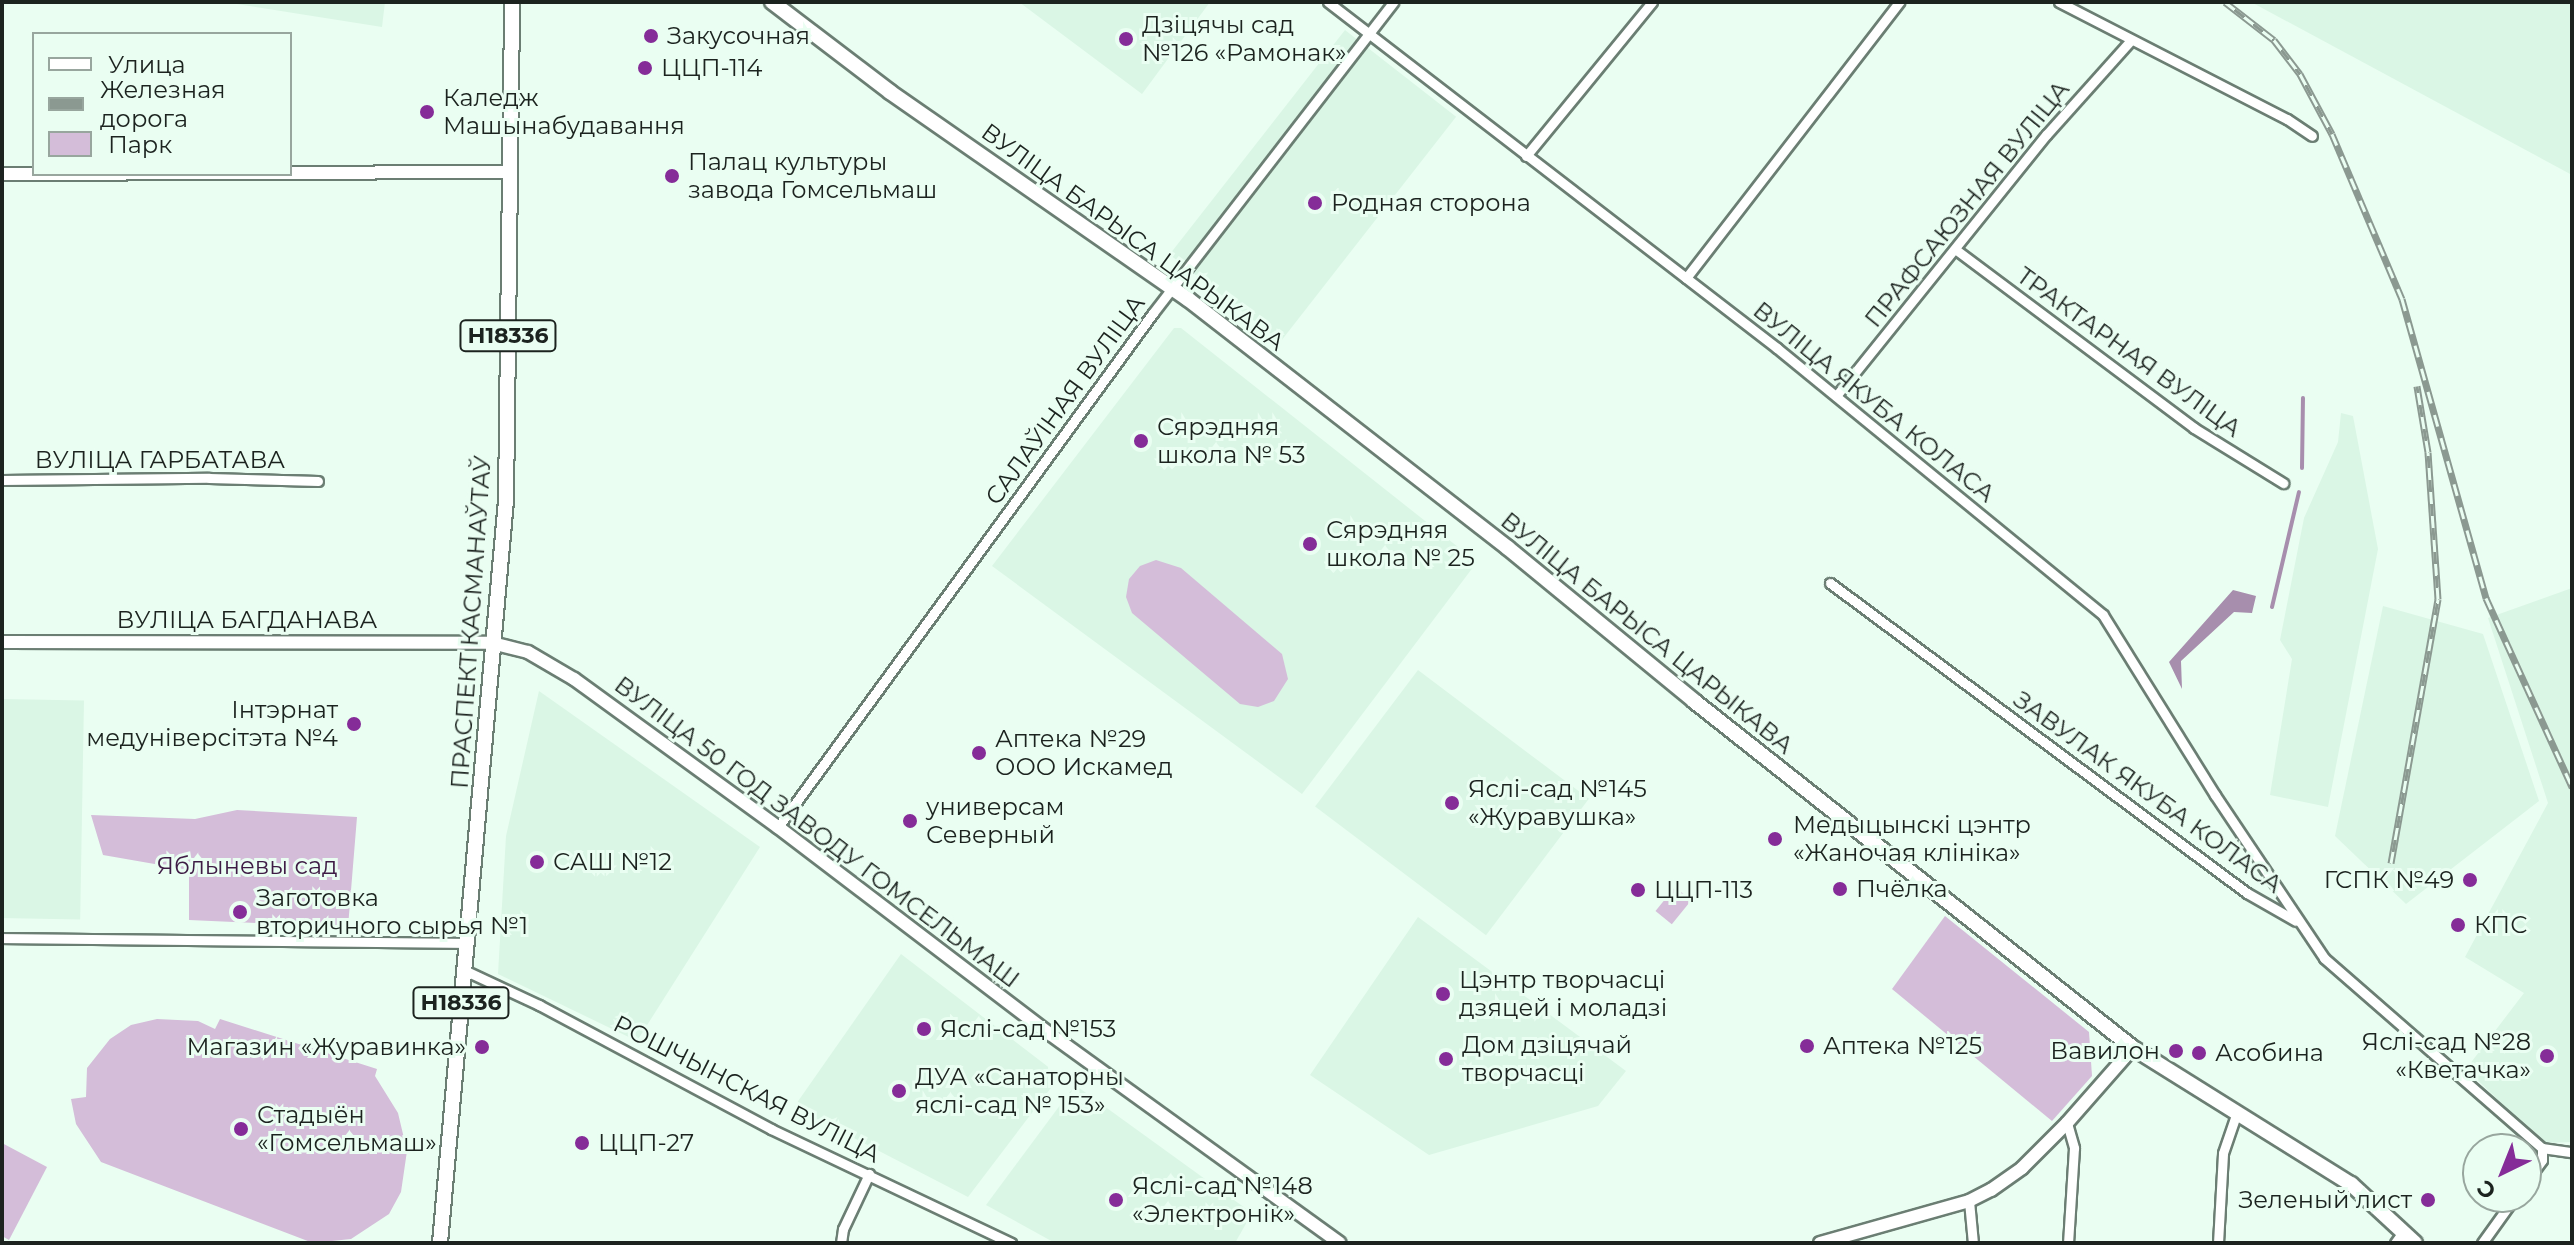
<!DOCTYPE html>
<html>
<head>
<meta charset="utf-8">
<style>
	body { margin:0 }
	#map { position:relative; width:2574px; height:1245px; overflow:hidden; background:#eafef2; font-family:Montserrat,sans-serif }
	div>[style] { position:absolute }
	.built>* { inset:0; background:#daf6e5; transform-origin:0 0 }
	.green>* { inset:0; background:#d4bdd9; transform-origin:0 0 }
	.water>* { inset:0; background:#a78ead }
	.stream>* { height:4px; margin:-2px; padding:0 2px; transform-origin:2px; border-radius:2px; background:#a78ead }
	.roads { filter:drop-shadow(2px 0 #6b7e73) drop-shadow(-2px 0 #6b7e73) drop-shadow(0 2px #6b7e73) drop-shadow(0 -2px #6b7e73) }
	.minor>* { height:9px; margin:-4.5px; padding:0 4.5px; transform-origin:4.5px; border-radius:4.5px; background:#fff }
	.tertiary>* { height:12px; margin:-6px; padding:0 6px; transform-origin:6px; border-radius:6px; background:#fff }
	.secondary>* { height:14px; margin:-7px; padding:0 7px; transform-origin:7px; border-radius:7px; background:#fff }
	.primary>* { height:14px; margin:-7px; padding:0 7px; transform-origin:7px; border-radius:7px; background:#fff }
	.rail>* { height:7px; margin-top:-3.5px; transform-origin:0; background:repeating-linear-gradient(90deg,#eafef2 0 12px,#8b9991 0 24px); box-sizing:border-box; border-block:2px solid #8b9991 }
	.dots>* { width:22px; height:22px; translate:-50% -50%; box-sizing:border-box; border:4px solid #eafef2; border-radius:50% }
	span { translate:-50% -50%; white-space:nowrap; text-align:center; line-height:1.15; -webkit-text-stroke:6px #eafef2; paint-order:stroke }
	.shield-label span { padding:2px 6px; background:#eafef2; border:2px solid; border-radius:6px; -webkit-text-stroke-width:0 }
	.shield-label { font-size:22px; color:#1c231f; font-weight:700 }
	.poi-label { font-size:24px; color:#1c231f }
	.left { translate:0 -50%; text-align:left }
	.right { translate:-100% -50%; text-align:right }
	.street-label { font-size:24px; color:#1c231f }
	.park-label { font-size:24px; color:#3e1c45 }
	.frame { position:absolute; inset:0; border:4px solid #1c231f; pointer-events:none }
	.legend { position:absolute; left:32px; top:32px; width:260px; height:144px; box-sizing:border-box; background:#eafef2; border:2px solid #98a69e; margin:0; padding:10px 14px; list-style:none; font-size:24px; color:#1c231f }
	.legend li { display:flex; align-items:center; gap:16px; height:40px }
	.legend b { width:40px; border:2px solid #98a69e }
	.north { position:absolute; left:2462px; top:1133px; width:80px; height:80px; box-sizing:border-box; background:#eafef2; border:2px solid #98a69e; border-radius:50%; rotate:223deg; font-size:22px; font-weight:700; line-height:32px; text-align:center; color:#1c231f }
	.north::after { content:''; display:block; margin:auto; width:28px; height:36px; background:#852c98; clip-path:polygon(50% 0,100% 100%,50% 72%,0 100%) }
</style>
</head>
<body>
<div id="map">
	<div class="built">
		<div style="clip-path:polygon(224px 2px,385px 2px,382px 27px)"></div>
		<div style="clip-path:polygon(1019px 2px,1210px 2px,1142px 94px)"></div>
		<div style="clip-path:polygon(2251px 2px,2572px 2px,2572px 175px)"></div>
		<div style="left:1345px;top:30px;width:141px;height:285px;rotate:38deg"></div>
		<div style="clip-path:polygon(1174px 328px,1181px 328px,1477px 562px,1302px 794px,992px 566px)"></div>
		<div style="clip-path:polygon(2341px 413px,2353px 416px,2378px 549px,2328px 807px,2270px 795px,2292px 659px,2280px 640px,2304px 518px,2338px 442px)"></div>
		<div style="clip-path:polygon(2572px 588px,2572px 1142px,2543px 1143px,2466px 1069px,2524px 993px,2465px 957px,2548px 803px,2488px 618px)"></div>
		<div style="clip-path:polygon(2383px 606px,2483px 634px,2539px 801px,2406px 904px,2335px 836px)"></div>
		<div style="left:1418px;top:670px;width:214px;height:171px;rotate:37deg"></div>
		<div style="clip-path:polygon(539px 691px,760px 847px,637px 1041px,498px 974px,506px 836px)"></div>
		<div style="left:2px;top:699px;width:82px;height:219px;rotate:1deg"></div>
		<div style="clip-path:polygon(1418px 917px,1626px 1071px,1598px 1106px,1429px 1155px,1310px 1075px)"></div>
		<div style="clip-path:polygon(901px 954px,1060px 1076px,968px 1197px,794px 1107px)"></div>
		<div style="clip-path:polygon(1075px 1085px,1252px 1213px,1235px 1243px,1055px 1243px,986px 1205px)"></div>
	</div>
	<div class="green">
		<div style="clip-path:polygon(1156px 560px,1181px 568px,1282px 654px,1288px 679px,1274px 701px,1258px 707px,1240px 704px,1132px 613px,1126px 597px,1129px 579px,1140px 566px)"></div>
		<div style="clip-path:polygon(237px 810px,357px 817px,348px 927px,189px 920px,189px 870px,103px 855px,91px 815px,195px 819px)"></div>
		<div style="left:1675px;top:887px;width:21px;height:31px;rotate:39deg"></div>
		<div style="clip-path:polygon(1945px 916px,2089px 1032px,2092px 1076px,2052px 1121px,1892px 989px)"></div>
		<div style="clip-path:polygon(157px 1019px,198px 1021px,215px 1029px,220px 1019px,377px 1069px,375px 1076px,398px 1113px,407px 1151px,401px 1192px,389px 1214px,351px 1239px,313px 1243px,101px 1162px,76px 1124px,71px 1099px,86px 1097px,87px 1068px,110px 1039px,131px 1025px)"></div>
		<div style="clip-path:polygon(2px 1143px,47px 1167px,9px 1240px,2px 1236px)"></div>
	</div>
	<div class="water">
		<div style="clip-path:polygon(2233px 590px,2256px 596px,2252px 613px,2234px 612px,2181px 661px,2182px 689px,2169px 662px)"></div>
	</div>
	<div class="stream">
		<div style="left:2302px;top:468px;width:70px;rotate:-89.2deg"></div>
		<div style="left:2272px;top:607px;width:118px;rotate:-76.8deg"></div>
	</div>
	<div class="roads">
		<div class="minor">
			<div style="left:1328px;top:2px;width:567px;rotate:37.62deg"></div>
			<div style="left:1777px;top:348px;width:421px;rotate:39.3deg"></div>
			<div style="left:2103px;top:615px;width:212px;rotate:58.1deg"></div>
			<div style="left:2215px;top:795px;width:196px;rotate:56.2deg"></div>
			<div style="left:2324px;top:958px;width:289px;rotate:41.1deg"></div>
			<div style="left:2542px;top:1148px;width:12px;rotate:90deg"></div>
			<div style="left:2542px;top:1160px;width:27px;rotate:126deg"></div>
			<div style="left:2059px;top:2px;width:256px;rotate:27.2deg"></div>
			<div style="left:2287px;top:119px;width:30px;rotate:34deg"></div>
			<div style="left:1526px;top:156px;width:199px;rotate:-50.7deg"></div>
			<div style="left:1955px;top:249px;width:299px;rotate:36.8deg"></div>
			<div style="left:2194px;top:428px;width:105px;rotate:31.7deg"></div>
			<div style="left:1686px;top:278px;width:349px;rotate:-52.3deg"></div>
			<div style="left:1836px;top:396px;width:336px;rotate:-51.2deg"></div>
			<div style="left:2047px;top:134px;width:126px;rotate:-48.2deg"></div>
			<div style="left:2px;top:480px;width:207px;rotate:-0.6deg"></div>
			<div style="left:209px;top:478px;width:109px;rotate:1.6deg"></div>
			<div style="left:1830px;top:583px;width:520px;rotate:36.63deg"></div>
			<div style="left:2247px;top:893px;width:56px;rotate:29.7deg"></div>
			<div style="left:778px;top:827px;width:636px;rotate:-53.89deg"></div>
			<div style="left:1153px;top:313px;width:393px;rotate:-52.3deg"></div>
			<div style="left:2px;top:938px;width:465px;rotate:0.6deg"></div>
			<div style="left:464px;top:970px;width:83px;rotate:25deg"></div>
			<div style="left:539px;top:1005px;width:263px;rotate:28.1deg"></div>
			<div style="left:771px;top:1129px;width:266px;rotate:25.4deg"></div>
			<div style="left:2067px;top:1123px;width:26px;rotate:74deg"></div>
			<div style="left:2074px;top:1148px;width:95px;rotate:93.6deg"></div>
			<div style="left:2542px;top:1148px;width:30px;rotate:8deg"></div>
			<div style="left:1969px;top:1201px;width:42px;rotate:84.6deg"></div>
			<div style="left:841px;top:1243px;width:14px;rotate:-82deg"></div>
			<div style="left:843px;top:1229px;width:61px;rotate:-64.7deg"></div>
			<div style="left:2218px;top:1243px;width:90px;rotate:-86.8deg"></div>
			<div style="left:2223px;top:1153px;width:43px;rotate:-71.1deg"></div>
			<div style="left:2395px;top:1243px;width:14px;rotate:-54deg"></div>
			<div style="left:2482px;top:1243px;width:57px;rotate:-54.3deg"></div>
		</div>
		<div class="tertiary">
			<div style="left:2px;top:174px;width:508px;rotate:-0.23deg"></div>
			<div style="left:2px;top:642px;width:490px;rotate:0.1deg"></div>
			<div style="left:492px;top:643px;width:37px;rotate:14deg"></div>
			<div style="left:528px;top:652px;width:53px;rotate:30.4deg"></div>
			<div style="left:574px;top:679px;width:252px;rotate:36deg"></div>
			<div style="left:778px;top:827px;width:342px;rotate:37.3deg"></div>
			<div style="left:1050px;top:1034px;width:357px;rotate:35.8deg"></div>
			<div style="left:1820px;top:1243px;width:155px;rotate:-15.7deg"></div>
			<div style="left:1969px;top:1201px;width:25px;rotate:-27deg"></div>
			<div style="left:1991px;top:1190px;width:38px;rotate:-35deg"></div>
			<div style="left:2022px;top:1168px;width:64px;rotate:-45deg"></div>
			<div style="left:2067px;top:1123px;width:100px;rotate:-48.7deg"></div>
		</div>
		<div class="secondary">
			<div style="left:772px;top:2px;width:148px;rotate:37.3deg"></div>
			<div style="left:890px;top:92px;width:363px;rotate:34.8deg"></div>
			<div style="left:1188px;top:299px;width:405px;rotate:37.9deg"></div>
			<div style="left:1508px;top:548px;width:241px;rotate:39.4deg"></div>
			<div style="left:1694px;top:701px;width:560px;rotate:38.32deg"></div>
			<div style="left:2133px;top:1048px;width:257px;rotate:32deg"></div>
			<div style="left:2351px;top:1184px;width:87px;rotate:42.7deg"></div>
		</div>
		<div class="primary">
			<div style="left:440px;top:1243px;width:745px;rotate:-84.92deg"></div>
			<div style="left:506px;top:501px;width:499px;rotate:-89.3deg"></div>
		</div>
	</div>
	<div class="rail">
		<div style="left:2225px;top:2px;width:62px;rotate:37.8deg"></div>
		<div style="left:2274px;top:40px;width:43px;rotate:52.6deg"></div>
		<div style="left:2300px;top:74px;width:68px;rotate:61.9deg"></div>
		<div style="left:2332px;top:134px;width:179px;rotate:67deg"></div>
		<div style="left:2402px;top:299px;width:311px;rotate:74.3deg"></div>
		<div style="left:2486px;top:598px;width:208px;rotate:65.5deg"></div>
		<div style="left:2391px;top:863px;width:268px;rotate:-79.9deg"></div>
		<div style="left:2438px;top:599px;width:147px;rotate:-93.9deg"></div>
		<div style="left:2428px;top:452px;width:67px;rotate:-99.5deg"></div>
	</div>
	<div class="dots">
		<div style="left:651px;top:36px;background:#852c98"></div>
		<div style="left:1126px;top:39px;background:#852c98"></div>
		<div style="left:645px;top:68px;background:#852c98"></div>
		<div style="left:427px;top:112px;background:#852c98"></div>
		<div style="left:672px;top:176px;background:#852c98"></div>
		<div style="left:1315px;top:203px;background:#852c98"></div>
		<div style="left:1141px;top:441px;background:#852c98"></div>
		<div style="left:1310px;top:544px;background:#852c98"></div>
		<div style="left:354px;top:724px;background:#852c98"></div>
		<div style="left:979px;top:753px;background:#852c98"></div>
		<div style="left:1452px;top:803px;background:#852c98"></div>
		<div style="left:910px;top:821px;background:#852c98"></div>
		<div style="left:1775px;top:839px;background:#852c98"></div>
		<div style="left:537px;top:862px;background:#852c98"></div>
		<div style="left:2470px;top:880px;background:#852c98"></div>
		<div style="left:1840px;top:889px;background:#852c98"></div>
		<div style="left:1638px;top:890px;background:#852c98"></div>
		<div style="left:240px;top:912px;background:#852c98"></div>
		<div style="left:2458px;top:925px;background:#852c98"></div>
		<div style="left:1443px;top:994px;background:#852c98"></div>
		<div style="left:924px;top:1029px;background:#852c98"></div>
		<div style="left:1807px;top:1046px;background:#852c98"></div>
		<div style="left:482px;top:1047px;background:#852c98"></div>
		<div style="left:2176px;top:1051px;background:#852c98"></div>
		<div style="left:2199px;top:1053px;background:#852c98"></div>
		<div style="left:2547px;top:1056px;background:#852c98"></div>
		<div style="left:1446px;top:1059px;background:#852c98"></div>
		<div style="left:899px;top:1091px;background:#852c98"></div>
		<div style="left:241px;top:1129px;background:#852c98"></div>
		<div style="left:582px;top:1143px;background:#852c98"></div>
		<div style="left:1116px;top:1200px;background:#852c98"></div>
		<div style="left:2428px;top:1200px;background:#852c98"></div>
	</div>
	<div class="shield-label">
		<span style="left:508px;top:336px">Н18336</span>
		<span style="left:461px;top:1003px">Н18336</span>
	</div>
	<div class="poi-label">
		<span class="left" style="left:1142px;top:39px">Дзіцячы сад<br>№126 «Рамонак»</span>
		<span class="left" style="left:667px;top:36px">Закусочная</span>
		<span class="left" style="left:661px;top:68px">ЦЦП-114</span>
		<span class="left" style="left:443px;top:112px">Каледж<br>Машынабудавання</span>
		<span class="left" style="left:688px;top:176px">Палац культуры<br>завода Гомсельмаш</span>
		<span class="left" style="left:1331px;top:203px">Родная сторона</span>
		<span class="left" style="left:1157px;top:441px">Сярэдняя<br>школа № 53</span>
		<span class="left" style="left:1326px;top:544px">Сярэдняя<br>школа № 25</span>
		<span class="right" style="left:338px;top:724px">Інтэрнат<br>медуніверсітэта №4</span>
		<span class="left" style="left:995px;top:753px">Аптека №29<br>ООО Искамед</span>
		<span class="left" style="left:1468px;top:803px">Яслі-сад №145<br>«Журавушка»</span>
		<span class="left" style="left:926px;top:821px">универсам<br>Северный</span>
		<span class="left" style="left:1793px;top:839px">Медыцынскі цэнтр<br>«Жаночая клініка»</span>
		<span class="left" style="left:553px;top:862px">САШ №12</span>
		<span class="right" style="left:2454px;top:880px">ГСПК №49</span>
		<span class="left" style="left:1856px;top:889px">Пчёлка</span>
		<span class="left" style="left:1654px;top:890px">ЦЦП-113</span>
		<span class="left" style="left:256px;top:912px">Заготовка<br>вторичного сырья №1</span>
		<span class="left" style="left:2474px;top:925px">КПС</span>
		<span class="left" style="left:1459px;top:994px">Цэнтр творчасці<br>дзяцей і моладзі</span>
		<span class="left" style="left:940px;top:1029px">Яслі-сад №153</span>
		<span class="right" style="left:2531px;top:1056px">Яслі-сад №28<br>«Кветачка»</span>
		<span class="left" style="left:1462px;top:1059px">Дом дзіцячай<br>творчасці</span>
		<span class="left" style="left:1823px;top:1046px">Аптека №125</span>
		<span class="right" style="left:466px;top:1047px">Магазин «Журавинка»</span>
		<span class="right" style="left:2160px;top:1051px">Вавилон</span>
		<span class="left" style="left:2215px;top:1053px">Асобина</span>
		<span class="left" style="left:915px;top:1091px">ДУА «Санаторны<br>яслі-сад № 153»</span>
		<span class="left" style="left:257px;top:1129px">Стадыён<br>«Гомсельмаш»</span>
		<span class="left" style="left:598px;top:1143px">ЦЦП-27</span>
		<span class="left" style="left:1132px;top:1200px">Яслі-сад №148<br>«Электронік»</span>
		<span class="right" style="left:2412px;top:1200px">Зеленый лист</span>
	</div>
	<div class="street-label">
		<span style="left:1967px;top:204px;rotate:-51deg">ПРАФСАЮЗНАЯ ВУЛІЦА</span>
		<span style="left:1133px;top:237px;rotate:36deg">ВУЛІЦА БАРЫСА ЦАРЫКАВА</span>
		<span style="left:2129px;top:352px;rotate:36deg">ТРАКТАРНАЯ ВУЛІЦА</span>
		<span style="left:1065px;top:400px;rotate:-54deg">САЛАЎІНАЯ ВУЛІЦА</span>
		<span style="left:1874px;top:402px;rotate:39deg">ВУЛІЦА ЯКУБА КОЛАСА</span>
		<span style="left:160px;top:460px">ВУЛІЦА ГАРБАТАВА</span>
		<span style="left:247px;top:620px">ВУЛІЦА БАГДАНАВА</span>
		<span style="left:471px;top:622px;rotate:-86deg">ПРАСПЕКТ КАСМАНАЎТАЎ</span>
		<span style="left:1647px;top:633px;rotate:39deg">ВУЛІЦА БАРЫСА ЦАРЫКАВА</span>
		<span style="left:2148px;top:792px;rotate:36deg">ЗАВУЛАК ЯКУБА КОЛАСА</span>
		<span style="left:817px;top:832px;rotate:37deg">ВУЛІЦА 50 ГОД ЗАВОДУ ГОМСЕЛЬМАШ</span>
		<span style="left:747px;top:1089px;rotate:27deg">РОШЧЫНСКАЯ ВУЛІЦА</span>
	</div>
	<div class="park-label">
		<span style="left:247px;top:866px">Яблыневы сад</span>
	</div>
	<div class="frame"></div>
	<ul class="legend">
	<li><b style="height:10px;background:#fff"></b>Улица</li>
	<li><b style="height:10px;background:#8b9991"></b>Железная дорога</li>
	<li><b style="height:22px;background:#d4bdd9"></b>Парк</li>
	</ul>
	<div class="north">С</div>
</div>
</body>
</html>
